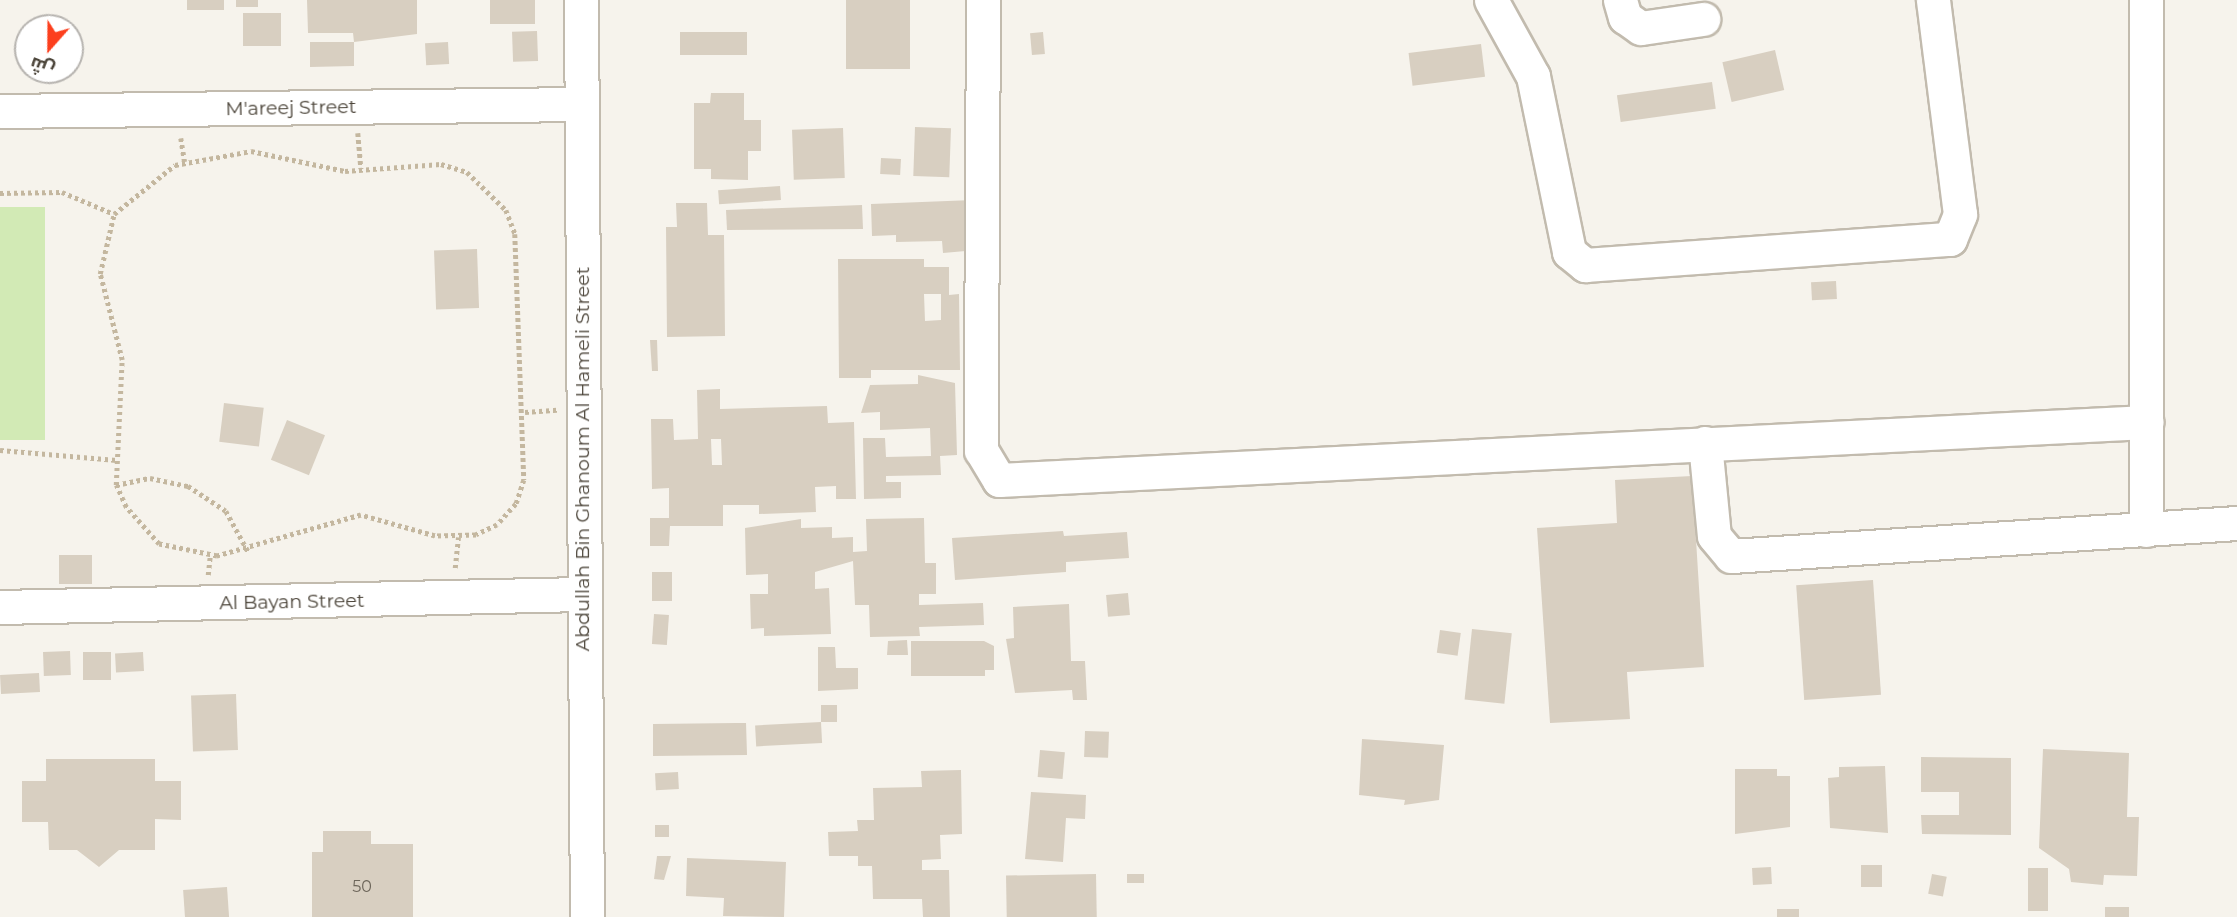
<!DOCTYPE html>
<html>
<head>
<meta charset="utf-8">
<style>
	body { margin:0 }
	#map { position:relative; width:2237px; height:917px; overflow:hidden; background:#f6f3ec; font-family:Montserrat,Cairo,sans-serif }
	div>[style] { position:absolute }
	.green>* { inset:0; background:#d2eab5; transform-origin:0 0 }
	.building>* { inset:0; background:#d8cfc1; transform-origin:0 0 }
	.path>* { height:4.5px; margin-top:-2.25px; transform-origin:0; background:repeating-linear-gradient(90deg,#c4b79f 0 3.5px,transparent 0 7px) }
	.roads { filter:drop-shadow(2px 0 #c2bbae) drop-shadow(-2px 0 #c2bbae) drop-shadow(0 2px #c2bbae) drop-shadow(0 -2px #c2bbae) }
	.minor>* { height:33px; margin:-16.5px; padding:0 16.5px; transform-origin:16.5px; border-radius:16.5px; background:#fff }
	span { translate:-50% -50%; white-space:nowrap; text-align:center; line-height:1.15; -webkit-text-stroke:6px #fff; paint-order:stroke }
	.number-label { font-size:16px; color:#6e675b }
	.number-label span { -webkit-text-stroke-width:0 }
	.street-label { font-size:19px; color:#4b4439 }
	.north { position:absolute; left:14px; top:14px; width:70px; height:70px; box-sizing:border-box; background:#fff; border:2px solid #b7b4b0; border-radius:50%; rotate:201deg; font-size:19px; font-weight:700; line-height:28px; text-align:center; color:#4b4439 }
	.north::after { content:''; display:block; margin:auto; width:24px; height:32px; background:#fc3f1d; clip-path:polygon(50% 0,100% 100%,50% 72%,0 100%) }
</style>
</head>
<body>
<div id="map">
	<div class="green">
		<div style="left:0;top:207px;width:45px;height:233px"></div>
	</div>
	<div class="building">
		<div style="left:187px;top:0;width:37px;height:10px"></div>
		<div style="left:236px;top:0;width:22px;height:7px"></div>
		<div style="clip-path:polygon(307px 0,417px 0,417px 34px,354px 42px,354px 66px,310px 67px,310px 42px,354px 42px,353px 33px,308px 33px)"></div>
		<div style="left:490px;top:0;width:45px;height:24px"></div>
		<div style="left:846px;top:0;width:64px;height:69px"></div>
		<div style="left:243px;top:13px;width:38px;height:33px"></div>
		<div style="left:537px;top:31px;width:30px;height:25px;rotate:88deg"></div>
		<div style="left:680px;top:32px;width:67px;height:23px"></div>
		<div style="left:1043px;top:32px;width:22px;height:13px;rotate:85deg"></div>
		<div style="left:448px;top:42px;width:22px;height:23px;rotate:87deg"></div>
		<div style="left:1481px;top:44px;width:33px;height:73px;rotate:83deg"></div>
		<div style="left:1775px;top:50px;width:41px;height:54px;rotate:77deg"></div>
		<div style="left:1712px;top:82px;width:27px;height:96px;rotate:82deg"></div>
		<div style="clip-path:polygon(711px 93px,744px 93px,744px 120px,761px 120px,761px 151px,748px 151px,748px 180px,711px 179px,711px 169px,694px 169px,694px 103px,710px 103px)"></div>
		<div style="left:915px;top:127px;width:36px;height:49px;rotate:2deg"></div>
		<div style="left:843px;top:128px;width:50px;height:51px;rotate:88deg"></div>
		<div style="left:881px;top:158px;width:20px;height:16px;rotate:3deg"></div>
		<div style="left:780px;top:186px;width:14px;height:62px;rotate:86deg"></div>
		<div style="clip-path:polygon(973px 200px,977px 250px,943px 253px,942px 241px,896px 242px,896px 235px,872px 236px,871px 204px)"></div>
		<div style="clip-path:polygon(676px 203px,707px 203px,708px 235px,724px 235px,725px 336px,667px 337px,666px 227px,677px 227px)"></div>
		<div style="clip-path:polygon(862px 205px,863px 229px,727px 230px,726px 210px)"></div>
		<div style="left:477px;top:249px;width:59px;height:43px;rotate:88deg"></div>
		<div style="clip-path:polygon(evenodd,838px 259px,924px 259px,924px 267px,949px 267px,949px 295px,959px 294px,960px 370px,871px 370px,871px 378px,839px 378px,838px 259px,924px 294px,941px 294px,941px 320px,925px 321px,924px 294px)"></div>
		<div style="left:1836px;top:281px;width:18px;height:25px;rotate:87deg"></div>
		<div style="clip-path:polygon(650px 340px,657px 340px,658px 371px,652px 371px)"></div>
		<div style="clip-path:polygon(918px 375px,955px 383px,957px 455px,940px 456px,941px 475px,886px 476px,886px 482px,901px 482px,901px 498px,864px 499px,863px 438px,885px 438px,886px 457px,931px 456px,930px 428px,880px 430px,880px 412px,861px 413px,870px 385px,918px 384px)"></div>
		<div style="clip-path:polygon(evenodd,720px 389px,720px 409px,827px 406px,828px 423px,854px 422px,856px 499px,836px 499px,836px 486px,815px 487px,816px 512px,759px 514px,759px 505px,723px 505px,723px 526px,670px 526px,669px 546px,650px 546px,650px 518px,669px 518px,669px 488px,652px 489px,651px 419px,673px 419px,674px 440px,698px 439px,697px 390px,720px 389px,711px 439px,721px 439px,722px 465px,712px 465px,711px 439px)"></div>
		<div style="left:224px;top:403px;width:40px;height:39px;rotate:7deg"></div>
		<div style="left:287px;top:420px;width:41px;height:43px;rotate:22deg"></div>
		<div style="clip-path:polygon(1692px 476px,1704px 667px,1627px 672px,1630px 719px,1550px 723px,1537px 528px,1617px 523px,1615px 480px)"></div>
		<div style="clip-path:polygon(924px 518px,925px 563px,936px 563px,936px 594px,919px 594px,919px 605px,983px 603px,984px 625px,919px 627px,920px 636px,870px 637px,869px 605px,855px 605px,853px 561px,815px 572px,815px 589px,829px 588px,831px 634px,764px 636px,764px 628px,751px 629px,750px 594px,768px 594px,768px 574px,746px 575px,745px 528px,801px 519px,801px 528px,832px 527px,832px 538px,853px 537px,853px 552px,867px 551px,866px 519px)"></div>
		<div style="clip-path:polygon(1063px 531px,1064px 536px,1127px 532px,1129px 558px,1066px 562px,1066px 572px,955px 580px,952px 538px)"></div>
		<div style="left:59px;top:555px;width:33px;height:29px"></div>
		<div style="left:652px;top:572px;width:20px;height:29px"></div>
		<div style="left:1873px;top:580px;width:115px;height:77px;rotate:86deg"></div>
		<div style="left:1128px;top:593px;width:22px;height:22px;rotate:85deg"></div>
		<div style="clip-path:polygon(1069px 604px,1071px 661px,1085px 661px,1087px 700px,1073px 700px,1072px 690px,1015px 693px,1006px 639px,1014px 638px,1013px 607px)"></div>
		<div style="left:654px;top:614px;width:15px;height:30px;rotate:4deg"></div>
		<div style="left:1472px;top:629px;width:40px;height:71px;rotate:6deg"></div>
		<div style="left:1440px;top:630px;width:21px;height:23px;rotate:8deg"></div>
		<div style="clip-path:polygon(907px 640px,908px 655px,887px 655px,888px 641px)"></div>
		<div style="clip-path:polygon(911px 641px,984px 641px,994px 646px,994px 670px,985px 670px,985px 676px,911px 676px)"></div>
		<div style="clip-path:polygon(818px 647px,835px 647px,836px 668px,858px 668px,858px 689px,818px 691px)"></div>
		<div style="left:70px;top:651px;width:24px;height:27px;rotate:88deg"></div>
		<div style="left:83px;top:652px;width:28px;height:28px"></div>
		<div style="left:143px;top:652px;width:19px;height:28px;rotate:87deg"></div>
		<div style="left:39px;top:673px;width:19px;height:39px;rotate:87deg"></div>
		<div style="left:236px;top:694px;width:56px;height:45px;rotate:88deg"></div>
		<div style="left:821px;top:705px;width:16px;height:17px"></div>
		<div style="left:821px;top:722px;width:21px;height:66px;rotate:87deg"></div>
		<div style="clip-path:polygon(736px 723px,746px 723px,747px 755px,653px 756px,653px 724px)"></div>
		<div style="left:1085px;top:731px;width:24px;height:26px;rotate:2deg"></div>
		<div style="clip-path:polygon(1362px 739px,1444px 745px,1439px 800px,1404px 805px,1405px 800px,1359px 795px)"></div>
		<div style="clip-path:polygon(2043px 749px,2129px 753px,2127px 817px,2139px 817px,2137px 876px,2104px 875px,2103px 885px,2071px 882px,2069px 869px,2039px 848px)"></div>
		<div style="left:1040px;top:750px;width:25px;height:27px;rotate:5deg"></div>
		<div style="clip-path:polygon(1921px 757px,2011px 758px,2011px 835px,1922px 834px,1921px 815px,1959px 815px,1959px 792px,1921px 792px)"></div>
		<div style="clip-path:polygon(46px 759px,155px 759px,155px 781px,181px 781px,181px 820px,155px 819px,155px 850px,119px 850px,99px 867px,77px 850px,49px 850px,48px 822px,22px 822px,22px 781px,46px 781px)"></div>
		<div style="clip-path:polygon(1885px 766px,1888px 833px,1830px 828px,1828px 778px,1839px 777px,1839px 767px)"></div>
		<div style="clip-path:polygon(1735px 769px,1777px 769px,1777px 776px,1790px 776px,1790px 827px,1735px 834px)"></div>
		<div style="clip-path:polygon(961px 770px,962px 834px,940px 835px,941px 859px,922px 860px,922px 870px,949px 870px,950px 917px,923px 917px,922px 899px,873px 899px,872px 866px,858px 866px,858px 856px,829px 856px,828px 832px,858px 831px,857px 820px,874px 820px,873px 788px,922px 787px,921px 771px)"></div>
		<div style="left:678px;top:772px;width:17px;height:23px;rotate:87deg"></div>
		<div style="clip-path:polygon(1031px 792px,1086px 795px,1085px 819px,1066px 818px,1063px 862px,1025px 859px)"></div>
		<div style="left:669px;top:825px;width:12px;height:14px;rotate:90deg"></div>
		<div style="clip-path:polygon(323px 831px,371px 831px,371px 844px,413px 844px,413px 917px,312px 917px,312px 852px,323px 852px)"></div>
		<div style="clip-path:polygon(657px 856px,671px 856px,664px 880px,654px 879px)"></div>
		<div style="clip-path:polygon(687px 858px,786px 862px,784px 917px,723px 916px,724px 898px,686px 896px)"></div>
		<div style="left:1861px;top:865px;width:21px;height:22px"></div>
		<div style="left:1771px;top:867px;width:17px;height:19px;rotate:87deg"></div>
		<div style="left:2028px;top:868px;width:20px;height:43px"></div>
		<div style="left:1096px;top:874px;width:43px;height:90px;rotate:89deg"></div>
		<div style="left:1127px;top:874px;width:17px;height:9px"></div>
		<div style="left:1932px;top:874px;width:15px;height:20px;rotate:11deg"></div>
		<div style="left:227px;top:887px;width:30px;height:44px;rotate:86deg"></div>
		<div style="left:2105px;top:907px;width:24px;height:10px"></div>
		<div style="left:1799px;top:909px;width:8px;height:22px;rotate:90deg"></div>
	</div>
	<div class="path">
		<div style="left:358px;top:133px;width:36px;rotate:85deg"></div>
		<div style="left:181px;top:138px;width:24px;rotate:81deg"></div>
		<div style="left:251px;top:151px;width:96px;rotate:12deg"></div>
		<div style="left:345px;top:171px;width:96px;rotate:-4.2deg"></div>
		<div style="left:441px;top:164px;width:27px;rotate:17deg"></div>
		<div style="left:467px;top:172px;width:54px;rotate:44.3deg"></div>
		<div style="left:506px;top:210px;width:26px;rotate:69deg"></div>
		<div style="left:515px;top:234px;width:246px;rotate:87.9deg"></div>
		<div style="left:524px;top:480px;width:25px;rotate:108deg"></div>
		<div style="left:516px;top:504px;width:28px;rotate:132deg"></div>
		<div style="left:497px;top:525px;width:23px;rotate:155deg"></div>
		<div style="left:476px;top:535px;width:41px;rotate:178.6deg"></div>
		<div style="left:435px;top:536px;width:77px;rotate:-164.2deg"></div>
		<div style="left:361px;top:515px;width:150px;rotate:164.1deg"></div>
		<div style="left:217px;top:556px;width:59px;rotate:-168.3deg"></div>
		<div style="left:159px;top:544px;width:50px;rotate:-131.7deg"></div>
		<div style="left:126px;top:507px;width:24px;rotate:-114deg"></div>
		<div style="left:116px;top:485px;width:125px;rotate:-87.3deg"></div>
		<div style="left:122px;top:360px;width:89px;rotate:-104.3deg"></div>
		<div style="left:100px;top:274px;width:62px;rotate:-76.9deg"></div>
		<div style="left:114px;top:214px;width:78px;rotate:-38.8deg"></div>
		<div style="left:175px;top:165px;width:77px;rotate:-10.4deg"></div>
		<div style="left:0;top:193px;width:62px;rotate:-0.9deg"></div>
		<div style="left:62px;top:192px;width:56px;rotate:22.9deg"></div>
		<div style="left:525px;top:412px;width:32px;rotate:-4deg"></div>
		<div style="left:0;top:450px;width:117px;rotate:4.9deg"></div>
		<div style="left:116px;top:485px;width:35px;rotate:-12deg"></div>
		<div style="left:150px;top:478px;width:39px;rotate:12deg"></div>
		<div style="left:188px;top:486px;width:45px;rotate:33.3deg"></div>
		<div style="left:226px;top:511px;width:46px;rotate:61.2deg"></div>
		<div style="left:455px;top:568px;width:31px;rotate:-84deg"></div>
		<div style="left:208px;top:575px;width:20px;rotate:-84deg"></div>
	</div>
	<div class="roads">
		<div class="minor">
			<div style="left:581px;top:0;width:917px;rotate:89.63deg"></div>
			<div style="left:983px;top:0;width:450px;rotate:90.3deg"></div>
			<div style="left:981px;top:450px;width:35px;rotate:59deg"></div>
			<div style="left:999px;top:480px;width:1149px;rotate:-2.89deg"></div>
			<div style="left:1491px;top:0;width:87px;rotate:61.1deg"></div>
			<div style="left:1533px;top:76px;width:180px;rotate:78.4deg"></div>
			<div style="left:1569px;top:252px;width:21px;rotate:39deg"></div>
			<div style="left:1585px;top:265px;width:366px;rotate:-4.1deg"></div>
			<div style="left:1950px;top:239px;width:27px;rotate:-68deg"></div>
			<div style="left:1960px;top:214px;width:216px;rotate:-97.2deg"></div>
			<div style="left:1620px;top:0;width:18px;rotate:74deg"></div>
			<div style="left:1625px;top:17px;width:19px;rotate:35deg"></div>
			<div style="left:1641px;top:28px;width:63px;rotate:-8.3deg"></div>
			<div style="left:2146px;top:0;width:530px;rotate:90deg"></div>
			<div style="left:0;top:111px;width:582px;rotate:-0.69deg"></div>
			<div style="left:1705px;top:443px;width:93px;rotate:84.5deg"></div>
			<div style="left:1714px;top:536px;width:26px;rotate:50deg"></div>
			<div style="left:1731px;top:556px;width:507px;rotate:-3.73deg"></div>
			<div style="left:0;top:607px;width:584px;rotate:-1.28deg"></div>
		</div>
	</div>
	<div class="number-label">
		<span style="left:362px;top:887px">50</span>
	</div>
	<div class="street-label">
		<span style="left:291px;top:108px;rotate:-1deg">M'areej Street</span>
		<span style="left:583px;top:459px;rotate:-90deg">Abdullah Bin Ghanoum Al Hameli Street</span>
		<span style="left:292px;top:602px;rotate:-1deg">Al Bayan Street</span>
	</div>
	<div class="north">ش</div>
</div>
</body>
</html>
